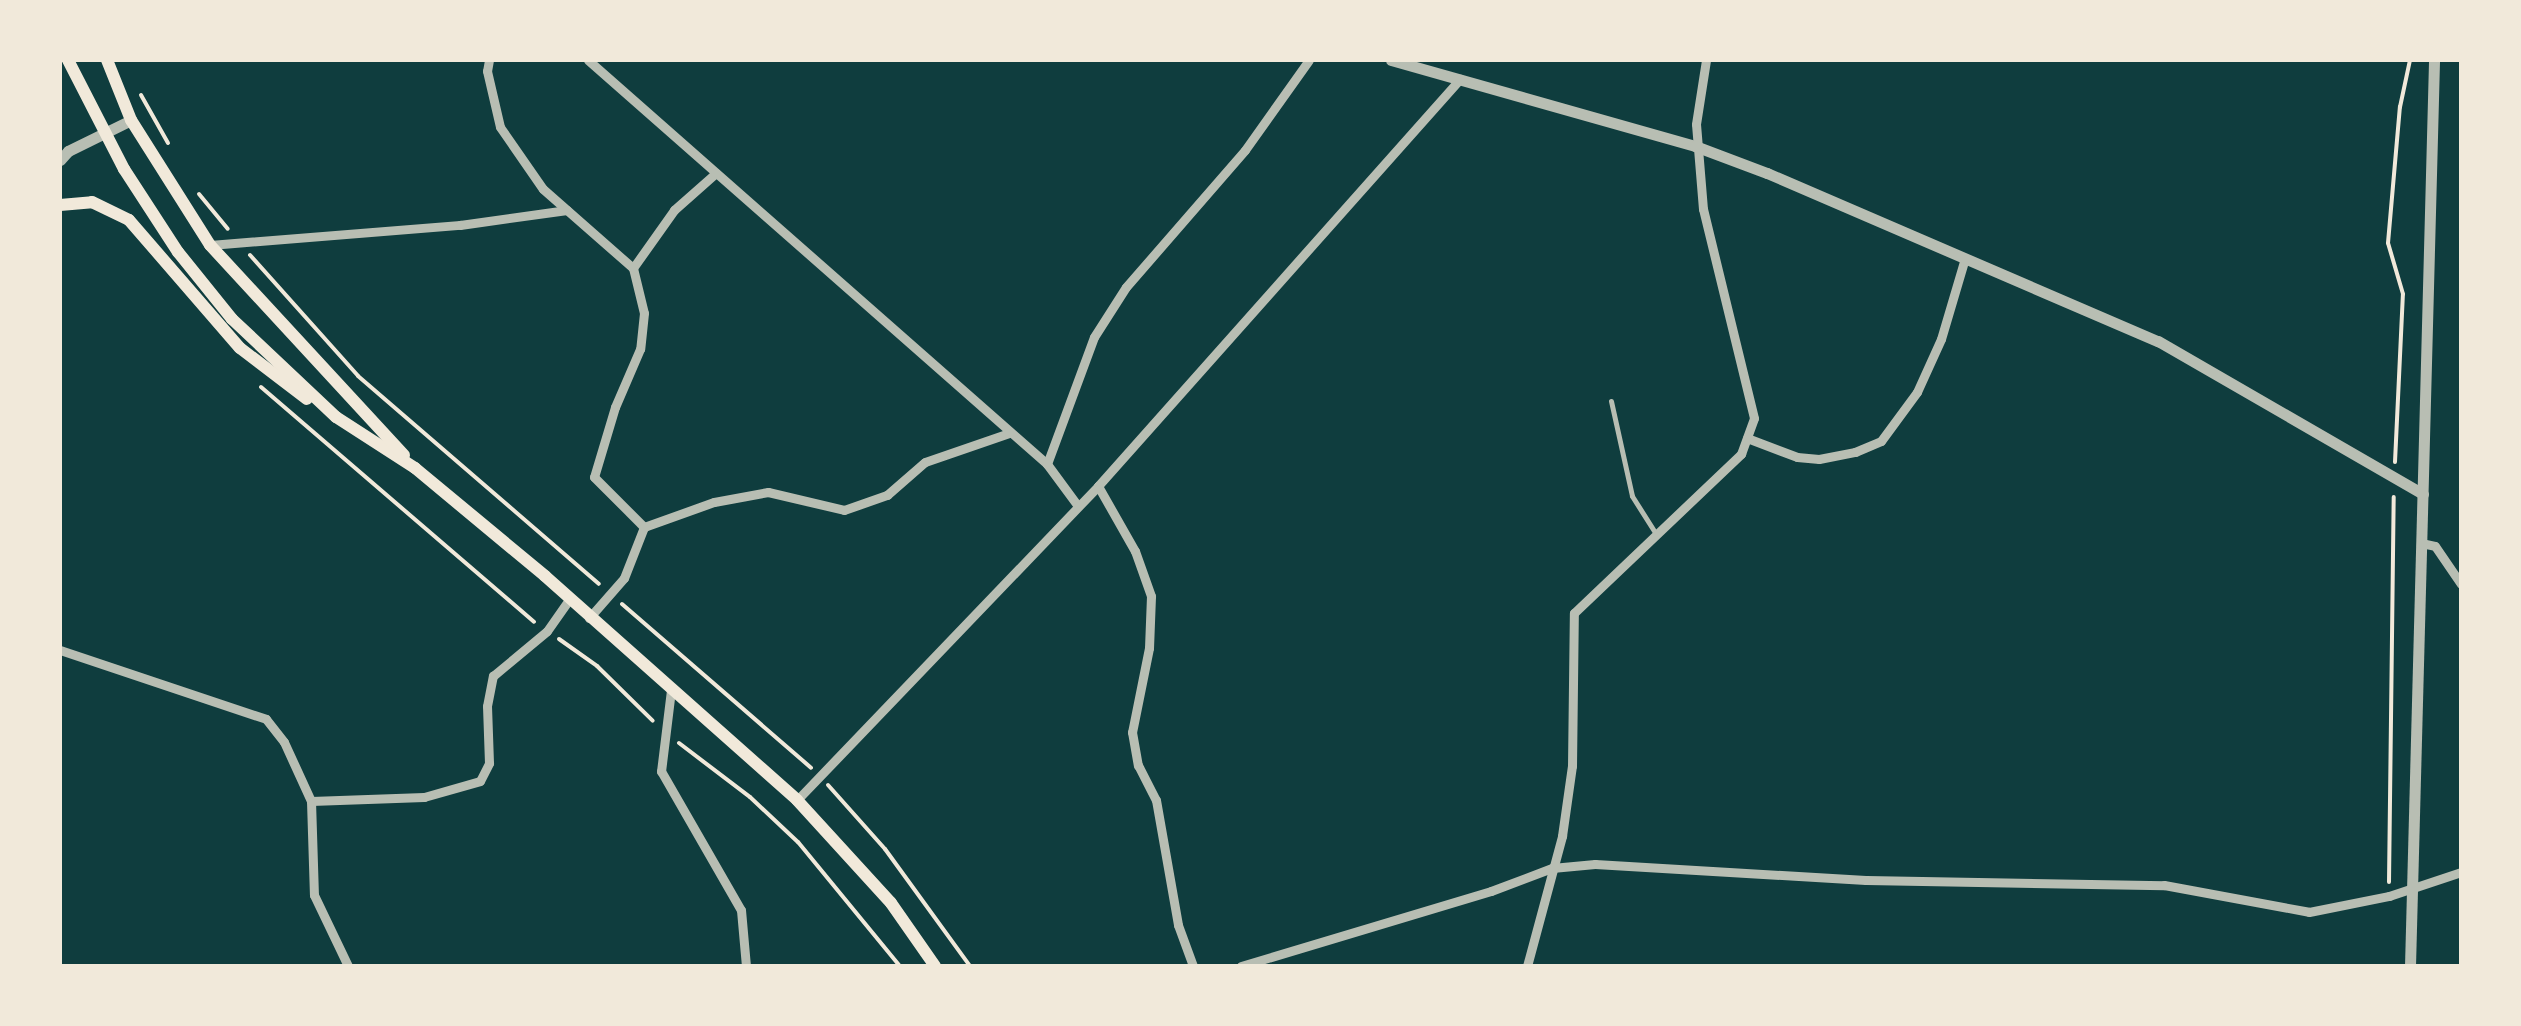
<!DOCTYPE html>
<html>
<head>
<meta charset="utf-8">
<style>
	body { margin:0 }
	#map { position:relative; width:2521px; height:1026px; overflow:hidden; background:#0f3d3e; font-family:Poppins,sans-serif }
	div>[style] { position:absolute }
	.path>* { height:4px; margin:-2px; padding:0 2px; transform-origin:2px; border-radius:2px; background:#f1e9da }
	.service>* { height:5px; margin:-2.5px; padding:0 2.5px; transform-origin:2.5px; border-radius:2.5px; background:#b8beb3 }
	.minor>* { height:9px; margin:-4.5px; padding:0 4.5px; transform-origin:4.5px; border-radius:4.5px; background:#b8beb3 }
	.tertiary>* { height:11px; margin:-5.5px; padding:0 5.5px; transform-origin:5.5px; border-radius:5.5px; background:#b8beb3 }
	.secondary>* { height:12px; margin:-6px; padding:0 6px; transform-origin:6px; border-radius:6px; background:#f1e9da }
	span { translate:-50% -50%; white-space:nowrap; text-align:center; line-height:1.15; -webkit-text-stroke:10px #f1e9da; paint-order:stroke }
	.frame { position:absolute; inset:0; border:62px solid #f1e9da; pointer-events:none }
</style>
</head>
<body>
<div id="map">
	<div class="path">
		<div style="left:141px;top:95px;width:55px;rotate:60.6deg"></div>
		<div style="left:199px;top:194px;width:45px;rotate:50.4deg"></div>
		<div style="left:250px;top:255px;width:162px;rotate:48.2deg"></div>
		<div style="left:358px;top:376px;width:318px;rotate:40.8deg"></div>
		<div style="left:261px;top:387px;width:360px;rotate:40.7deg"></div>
		<div style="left:2395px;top:462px;width:168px;rotate:-87.3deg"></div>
		<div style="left:2403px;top:294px;width:53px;rotate:-106.4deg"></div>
		<div style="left:2388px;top:243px;width:137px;rotate:-85deg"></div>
		<div style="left:2400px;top:107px;width:48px;rotate:-78deg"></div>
		<div style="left:622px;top:604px;width:250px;rotate:40.9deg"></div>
		<div style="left:559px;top:639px;width:47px;rotate:35.4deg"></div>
		<div style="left:597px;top:666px;width:78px;rotate:44.5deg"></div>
		<div style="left:679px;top:743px;width:89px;rotate:37.3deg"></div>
		<div style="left:750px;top:797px;width:66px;rotate:43.2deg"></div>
		<div style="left:798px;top:842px;width:161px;rotate:50.6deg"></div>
		<div style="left:828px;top:785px;width:86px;rotate:48.3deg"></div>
		<div style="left:885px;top:849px;width:145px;rotate:54deg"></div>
		<div style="left:2389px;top:882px;width:385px;rotate:-89.3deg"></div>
	</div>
	<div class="service">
		<div style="left:1611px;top:401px;width:97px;rotate:77.5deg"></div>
		<div style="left:1632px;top:496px;width:45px;rotate:57.7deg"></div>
	</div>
	<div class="minor">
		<div style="left:489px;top:60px;width:11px;rotate:100deg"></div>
		<div style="left:487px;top:71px;width:57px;rotate:76.9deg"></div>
		<div style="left:500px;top:127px;width:75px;rotate:55.3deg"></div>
		<div style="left:543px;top:189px;width:120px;rotate:41.3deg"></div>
		<div style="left:633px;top:268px;width:46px;rotate:76.3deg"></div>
		<div style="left:644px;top:313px;width:36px;rotate:96deg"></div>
		<div style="left:640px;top:349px;width:63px;rotate:113.3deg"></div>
		<div style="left:615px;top:407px;width:73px;rotate:106.7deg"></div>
		<div style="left:594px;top:477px;width:71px;rotate:45deg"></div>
		<div style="left:588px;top:60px;width:611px;rotate:41.35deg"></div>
		<div style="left:1047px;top:464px;width:52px;rotate:53.6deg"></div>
		<div style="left:210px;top:245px;width:251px;rotate:-4.6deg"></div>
		<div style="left:460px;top:225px;width:108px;rotate:-8deg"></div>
		<div style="left:633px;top:268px;width:71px;rotate:-54.7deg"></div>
		<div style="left:674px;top:210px;width:56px;rotate:-41.4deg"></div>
		<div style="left:1747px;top:438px;width:53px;rotate:20.8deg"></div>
		<div style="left:1797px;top:457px;width:22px;rotate:5deg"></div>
		<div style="left:1819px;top:459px;width:37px;rotate:-11deg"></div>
		<div style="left:1855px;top:452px;width:28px;rotate:-23deg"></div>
		<div style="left:1881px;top:441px;width:61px;rotate:-53.7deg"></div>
		<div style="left:1917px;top:392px;width:58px;rotate:-65.6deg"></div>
		<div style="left:1941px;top:339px;width:84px;rotate:-73.5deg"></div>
		<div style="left:1047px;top:464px;width:135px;rotate:-69.7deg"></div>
		<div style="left:1094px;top:337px;width:59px;rotate:-57.4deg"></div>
		<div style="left:1126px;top:287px;width:181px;rotate:-49deg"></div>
		<div style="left:1245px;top:150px;width:110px;rotate:-54.6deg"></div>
		<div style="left:1098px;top:486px;width:75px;rotate:60.4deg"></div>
		<div style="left:1135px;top:551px;width:48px;rotate:70.4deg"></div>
		<div style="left:1151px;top:596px;width:52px;rotate:92.2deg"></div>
		<div style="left:1149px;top:648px;width:86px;rotate:101.4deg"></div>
		<div style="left:1132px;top:732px;width:34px;rotate:80deg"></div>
		<div style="left:1138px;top:765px;width:39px;rotate:63deg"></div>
		<div style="left:1156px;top:800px;width:127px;rotate:80deg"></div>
		<div style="left:1178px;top:925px;width:44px;rotate:69.9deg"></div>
		<div style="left:2421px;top:543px;width:14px;rotate:12deg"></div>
		<div style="left:2435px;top:546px;width:46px;rotate:55.6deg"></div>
		<div style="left:589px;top:618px;width:53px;rotate:-48.8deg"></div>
		<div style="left:624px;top:578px;width:55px;rotate:-68.6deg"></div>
		<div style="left:644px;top:527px;width:74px;rotate:-19.7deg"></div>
		<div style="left:714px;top:502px;width:55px;rotate:-10.5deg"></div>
		<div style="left:768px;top:492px;width:78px;rotate:13.3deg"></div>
		<div style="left:844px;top:510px;width:46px;rotate:-19.2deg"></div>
		<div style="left:887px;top:495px;width:50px;rotate:-41deg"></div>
		<div style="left:925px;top:462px;width:89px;rotate:-19deg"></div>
		<div style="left:60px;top:650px;width:217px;rotate:18.5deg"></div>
		<div style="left:266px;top:719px;width:29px;rotate:52deg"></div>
		<div style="left:284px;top:742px;width:65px;rotate:65.4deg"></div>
		<div style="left:311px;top:801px;width:94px;rotate:88.2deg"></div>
		<div style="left:314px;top:895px;width:79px;rotate:64.4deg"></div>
		<div style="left:671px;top:690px;width:82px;rotate:97deg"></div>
		<div style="left:661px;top:771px;width:160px;rotate:60.1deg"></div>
		<div style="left:741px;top:910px;width:56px;rotate:84.9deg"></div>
		<div style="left:797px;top:800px;width:435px;rotate:-46.2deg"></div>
		<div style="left:1098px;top:486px;width:545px;rotate:-48.35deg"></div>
		<div style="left:311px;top:801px;width:113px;rotate:-2deg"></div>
		<div style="left:424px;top:797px;width:58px;rotate:-15.9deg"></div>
		<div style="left:480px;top:781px;width:20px;rotate:-63deg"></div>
		<div style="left:489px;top:763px;width:57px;rotate:-92deg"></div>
		<div style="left:487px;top:706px;width:31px;rotate:-79deg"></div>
		<div style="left:493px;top:676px;width:70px;rotate:-39.8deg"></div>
		<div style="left:547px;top:631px;width:39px;rotate:-55deg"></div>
		<div style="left:1241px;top:966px;width:261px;rotate:-16.7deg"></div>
		<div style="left:1491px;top:891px;width:65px;rotate:-20.7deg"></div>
		<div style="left:1552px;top:868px;width:43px;rotate:-5.3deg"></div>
		<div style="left:1595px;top:864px;width:271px;rotate:3.4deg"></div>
		<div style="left:1866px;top:880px;width:298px;rotate:1deg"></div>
		<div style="left:2164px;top:885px;width:147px;rotate:10.5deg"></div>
		<div style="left:2309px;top:912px;width:82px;rotate:-11.3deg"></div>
		<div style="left:2389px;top:896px;width:76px;rotate:-18.4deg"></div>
		<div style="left:1527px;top:966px;width:135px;rotate:-74.9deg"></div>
		<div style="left:1562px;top:836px;width:71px;rotate:-81.9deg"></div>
		<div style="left:1572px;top:766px;width:153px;rotate:-89.3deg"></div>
		<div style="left:1574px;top:613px;width:231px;rotate:-43.6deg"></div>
		<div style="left:1741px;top:454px;width:38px;rotate:-70deg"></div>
		<div style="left:1754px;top:418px;width:215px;rotate:-103.7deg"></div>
		<div style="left:1703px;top:209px;width:85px;rotate:-94.7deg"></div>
		<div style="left:1696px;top:124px;width:65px;rotate:-81.1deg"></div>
	</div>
	<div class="tertiary">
		<div style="left:1391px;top:60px;width:316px;rotate:15.8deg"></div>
		<div style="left:1695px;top:146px;width:77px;rotate:20.6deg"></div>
		<div style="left:1767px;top:173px;width:426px;rotate:23.3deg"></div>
		<div style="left:2158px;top:341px;width:306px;rotate:30deg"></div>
		<div style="left:60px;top:160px;width:12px;rotate:-48deg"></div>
		<div style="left:68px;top:151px;width:70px;rotate:-26.2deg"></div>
		<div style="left:2410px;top:966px;width:906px;rotate:-88.48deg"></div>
	</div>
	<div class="secondary">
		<div style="left:68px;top:60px;width:123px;rotate:62.8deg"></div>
		<div style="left:124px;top:169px;width:99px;rotate:57deg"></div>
		<div style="left:178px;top:252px;width:86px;rotate:51.1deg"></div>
		<div style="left:232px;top:319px;width:143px;rotate:43.3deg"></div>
		<div style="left:336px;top:417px;width:94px;rotate:32.8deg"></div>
		<div style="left:415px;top:468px;width:169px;rotate:39.7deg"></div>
		<div style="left:545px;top:576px;width:337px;rotate:41.6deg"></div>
		<div style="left:797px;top:800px;width:139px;rotate:47.6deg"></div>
		<div style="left:891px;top:903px;width:77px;rotate:55.1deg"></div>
		<div style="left:107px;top:60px;width:65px;rotate:68.2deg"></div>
		<div style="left:131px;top:120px;width:148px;rotate:57.7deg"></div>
		<div style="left:210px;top:245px;width:286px;rotate:47.3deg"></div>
		<div style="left:60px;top:205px;width:32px;rotate:-5deg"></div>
		<div style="left:92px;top:202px;width:41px;rotate:25.9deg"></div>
		<div style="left:129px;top:220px;width:169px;rotate:49.1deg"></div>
		<div style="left:240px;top:348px;width:84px;rotate:37.3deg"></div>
	</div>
	<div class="frame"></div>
</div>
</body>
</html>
